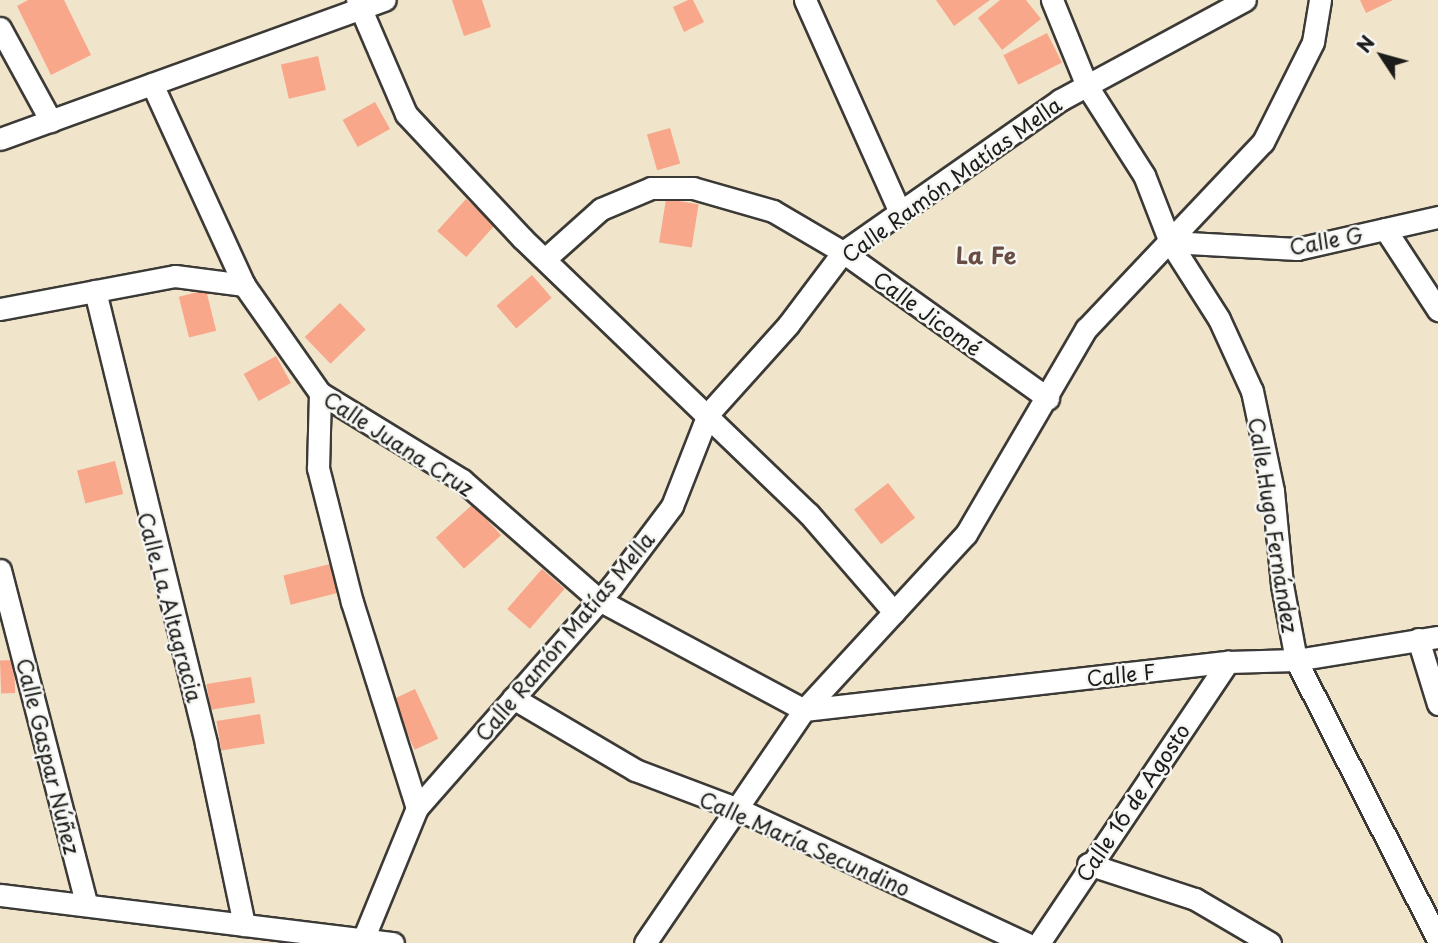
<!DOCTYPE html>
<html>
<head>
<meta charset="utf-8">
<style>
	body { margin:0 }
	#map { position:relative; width:1438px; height:943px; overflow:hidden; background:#f0e4ca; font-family:"Playpen Sans",sans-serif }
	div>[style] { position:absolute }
	.building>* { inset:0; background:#f8a78b; transform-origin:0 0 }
	.roads { filter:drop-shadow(2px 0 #3c3a36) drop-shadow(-2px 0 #3c3a36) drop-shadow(0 2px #3c3a36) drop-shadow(0 -2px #3c3a36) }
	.minor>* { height:21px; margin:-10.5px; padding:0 10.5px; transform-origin:10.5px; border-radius:10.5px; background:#fff }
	span { translate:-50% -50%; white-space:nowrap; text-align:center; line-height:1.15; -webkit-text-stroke:5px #f6f6f2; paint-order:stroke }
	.street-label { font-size:21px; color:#1c1c1c }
	.neighbourhood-label { font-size:23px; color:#694d43; font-weight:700 }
	.north { position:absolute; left:1347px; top:21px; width:70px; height:70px; -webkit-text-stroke:5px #f6f6f2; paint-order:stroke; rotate:306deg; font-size:19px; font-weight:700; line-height:28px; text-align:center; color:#1c1c1c }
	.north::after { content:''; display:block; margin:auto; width:24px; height:32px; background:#1c1c1c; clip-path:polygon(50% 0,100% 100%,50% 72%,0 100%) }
</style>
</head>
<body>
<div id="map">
	<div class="building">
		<div style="clip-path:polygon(28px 0,64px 0,91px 55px,51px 75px,17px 6px)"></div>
		<div style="clip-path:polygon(452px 0,482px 0,491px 27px,464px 36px)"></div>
		<div style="clip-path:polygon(688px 0,693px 0,704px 22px,684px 32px,673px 7px)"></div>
		<div style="clip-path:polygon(936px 0,990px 0,954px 26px)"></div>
		<div style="clip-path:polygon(1000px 0,1026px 0,1041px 19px,1002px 50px,978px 18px)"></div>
		<div style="clip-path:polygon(1360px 0,1393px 0,1366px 13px)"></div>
		<div style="left:1047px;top:33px;width:33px;height:49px;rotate:63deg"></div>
		<div style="left:318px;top:56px;width:35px;height:38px;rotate:77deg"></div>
		<div style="left:375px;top:102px;width:31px;height:37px;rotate:61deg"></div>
		<div style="left:670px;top:128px;width:37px;height:24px;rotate:74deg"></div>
		<div style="left:466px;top:199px;width:39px;height:43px;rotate:42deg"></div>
		<div style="left:666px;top:199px;width:33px;height:44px;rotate:9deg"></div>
		<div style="left:532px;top:275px;width:30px;height:47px;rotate:49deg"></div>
		<div style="left:206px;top:290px;width:42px;height:28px;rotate:76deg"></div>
		<div style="left:340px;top:303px;width:37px;height:49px;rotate:46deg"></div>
		<div style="left:276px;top:356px;width:31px;height:37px;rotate:61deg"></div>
		<div style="left:115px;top:461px;width:34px;height:39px;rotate:76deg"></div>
		<div style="left:888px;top:483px;width:44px;height:43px;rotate:52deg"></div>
		<div style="left:473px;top:504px;width:42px;height:50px;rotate:48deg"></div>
		<div style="left:330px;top:564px;width:30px;height:48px;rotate:76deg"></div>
		<div style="left:542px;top:569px;width:30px;height:53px;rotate:41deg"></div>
		<div style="left:14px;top:660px;width:33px;height:14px;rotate:88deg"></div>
		<div style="left:251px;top:677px;width:26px;height:45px;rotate:81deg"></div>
		<div style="left:415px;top:689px;width:55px;height:26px;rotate:65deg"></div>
		<div style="left:260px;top:714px;width:30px;height:44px;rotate:81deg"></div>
	</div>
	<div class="roads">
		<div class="minor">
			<div style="left:357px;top:0;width:124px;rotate:66.7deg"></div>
			<div style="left:406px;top:114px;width:170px;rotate:46.9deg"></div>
			<div style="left:522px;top:238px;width:398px;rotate:43.9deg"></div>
			<div style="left:809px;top:514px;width:130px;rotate:49.1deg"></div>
			<div style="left:805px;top:0;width:232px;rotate:65.9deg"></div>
			<div style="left:1052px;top:0;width:93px;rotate:67.9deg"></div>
			<div style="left:1087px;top:86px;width:106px;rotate:57.4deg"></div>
			<div style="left:1144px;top:175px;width:72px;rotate:68.8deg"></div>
			<div style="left:1170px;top:242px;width:91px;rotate:57.5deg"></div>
			<div style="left:1219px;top:319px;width:79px;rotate:65.4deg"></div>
			<div style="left:1252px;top:391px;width:102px;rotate:78.1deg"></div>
			<div style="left:1273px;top:491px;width:94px;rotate:84.5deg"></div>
			<div style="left:1282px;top:585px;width:76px;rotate:79.4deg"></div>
			<div style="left:1296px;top:660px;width:314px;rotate:63.1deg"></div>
			<div style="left:0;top:28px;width:106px;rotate:61.3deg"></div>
			<div style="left:152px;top:84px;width:221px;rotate:65.4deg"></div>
			<div style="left:244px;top:285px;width:132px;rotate:54.9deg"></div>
			<div style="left:320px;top:393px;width:167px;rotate:31.5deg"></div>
			<div style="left:462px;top:480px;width:182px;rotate:41.2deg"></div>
			<div style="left:599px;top:600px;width:233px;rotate:28.2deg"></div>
			<div style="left:804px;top:710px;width:427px;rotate:-6.5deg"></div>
			<div style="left:1228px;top:662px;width:68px;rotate:-1.7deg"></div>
			<div style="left:1296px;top:660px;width:144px;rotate:-9.2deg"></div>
			<div style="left:0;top:139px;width:409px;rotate:-19.9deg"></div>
			<div style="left:1385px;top:229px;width:97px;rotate:56.8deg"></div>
			<div style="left:1170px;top:242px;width:127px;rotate:3.2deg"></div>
			<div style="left:1297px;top:249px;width:145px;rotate:-12.8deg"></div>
			<div style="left:545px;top:259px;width:75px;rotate:-41.8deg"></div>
			<div style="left:601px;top:209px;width:54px;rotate:-22.8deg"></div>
			<div style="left:651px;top:188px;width:42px"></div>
			<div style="left:693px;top:188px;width:83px;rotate:16deg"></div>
			<div style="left:773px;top:211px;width:81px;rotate:30.4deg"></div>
			<div style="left:843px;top:252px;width:252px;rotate:35.5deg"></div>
			<div style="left:95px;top:291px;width:466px;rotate:76.2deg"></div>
			<div style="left:206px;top:744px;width:185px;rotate:78.1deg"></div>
			<div style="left:0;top:309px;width:178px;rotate:-10.7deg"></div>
			<div style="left:175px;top:276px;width:70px;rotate:7.4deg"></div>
			<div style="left:320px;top:393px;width:75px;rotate:91.5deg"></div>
			<div style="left:318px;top:468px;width:138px;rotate:75.8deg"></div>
			<div style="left:352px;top:602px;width:216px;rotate:72.5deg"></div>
			<div style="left:0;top:570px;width:344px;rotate:75.5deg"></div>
			<div style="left:1418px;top:639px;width:68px;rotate:72.9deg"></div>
			<div style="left:513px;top:698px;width:142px;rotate:30.5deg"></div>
			<div style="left:635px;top:770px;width:110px;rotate:20.7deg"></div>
			<div style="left:738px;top:809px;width:318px;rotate:25deg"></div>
			<div style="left:1088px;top:864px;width:113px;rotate:18.1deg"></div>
			<div style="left:1195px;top:899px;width:87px;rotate:30.4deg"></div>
			<div style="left:0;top:895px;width:396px;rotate:7deg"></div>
			<div style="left:364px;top:937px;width:139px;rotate:-67.7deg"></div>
			<div style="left:417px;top:808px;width:295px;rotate:-48.7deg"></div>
			<div style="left:612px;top:586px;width:100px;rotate:-53.1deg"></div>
			<div style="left:672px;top:506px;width:99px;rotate:-68.6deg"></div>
			<div style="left:708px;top:414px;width:120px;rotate:-48deg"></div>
			<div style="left:788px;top:325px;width:91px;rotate:-53deg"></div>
			<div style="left:843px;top:252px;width:265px;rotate:-35deg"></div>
			<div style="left:1060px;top:100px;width:210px;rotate:-28.4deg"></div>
			<div style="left:645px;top:943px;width:282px;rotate:-55.7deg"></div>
			<div style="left:804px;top:710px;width:239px;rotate:-47.4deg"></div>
			<div style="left:966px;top:534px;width:238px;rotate:-59.7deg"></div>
			<div style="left:1086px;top:329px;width:257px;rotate:-46.6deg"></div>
			<div style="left:1263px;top:142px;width:112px;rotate:-63.4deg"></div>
			<div style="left:1313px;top:42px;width:43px;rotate:-80.5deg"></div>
			<div style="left:1039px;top:943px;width:339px;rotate:-56.1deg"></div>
		</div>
	</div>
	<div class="street-label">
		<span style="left:951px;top:179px;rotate:-36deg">Calle Ramón Matías Mella</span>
		<span style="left:1326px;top:240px;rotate:-10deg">Calle G</span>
		<span style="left:928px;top:313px;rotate:36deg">Calle Jicomé</span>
		<span style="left:399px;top:443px;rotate:33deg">Calle Juana Cruz</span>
		<span style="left:1274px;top:525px;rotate:81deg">Calle Hugo Fernández</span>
		<span style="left:171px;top:607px;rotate:75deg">Calle La Altagracia</span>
		<span style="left:564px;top:636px;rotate:-50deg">Calle Ramón Matías Mella</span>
		<span style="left:1121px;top:674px;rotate:-6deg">Calle F</span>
		<span style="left:49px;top:756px;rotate:76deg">Calle Gaspar Núñez</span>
		<span style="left:1132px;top:802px;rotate:-56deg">Calle 16 de Agosto</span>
		<span style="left:805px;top:843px;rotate:24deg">Calle María Secundino</span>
	</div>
	<div class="neighbourhood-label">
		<span style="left:986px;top:255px">La Fe</span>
	</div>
	<div class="north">N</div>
</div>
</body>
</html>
